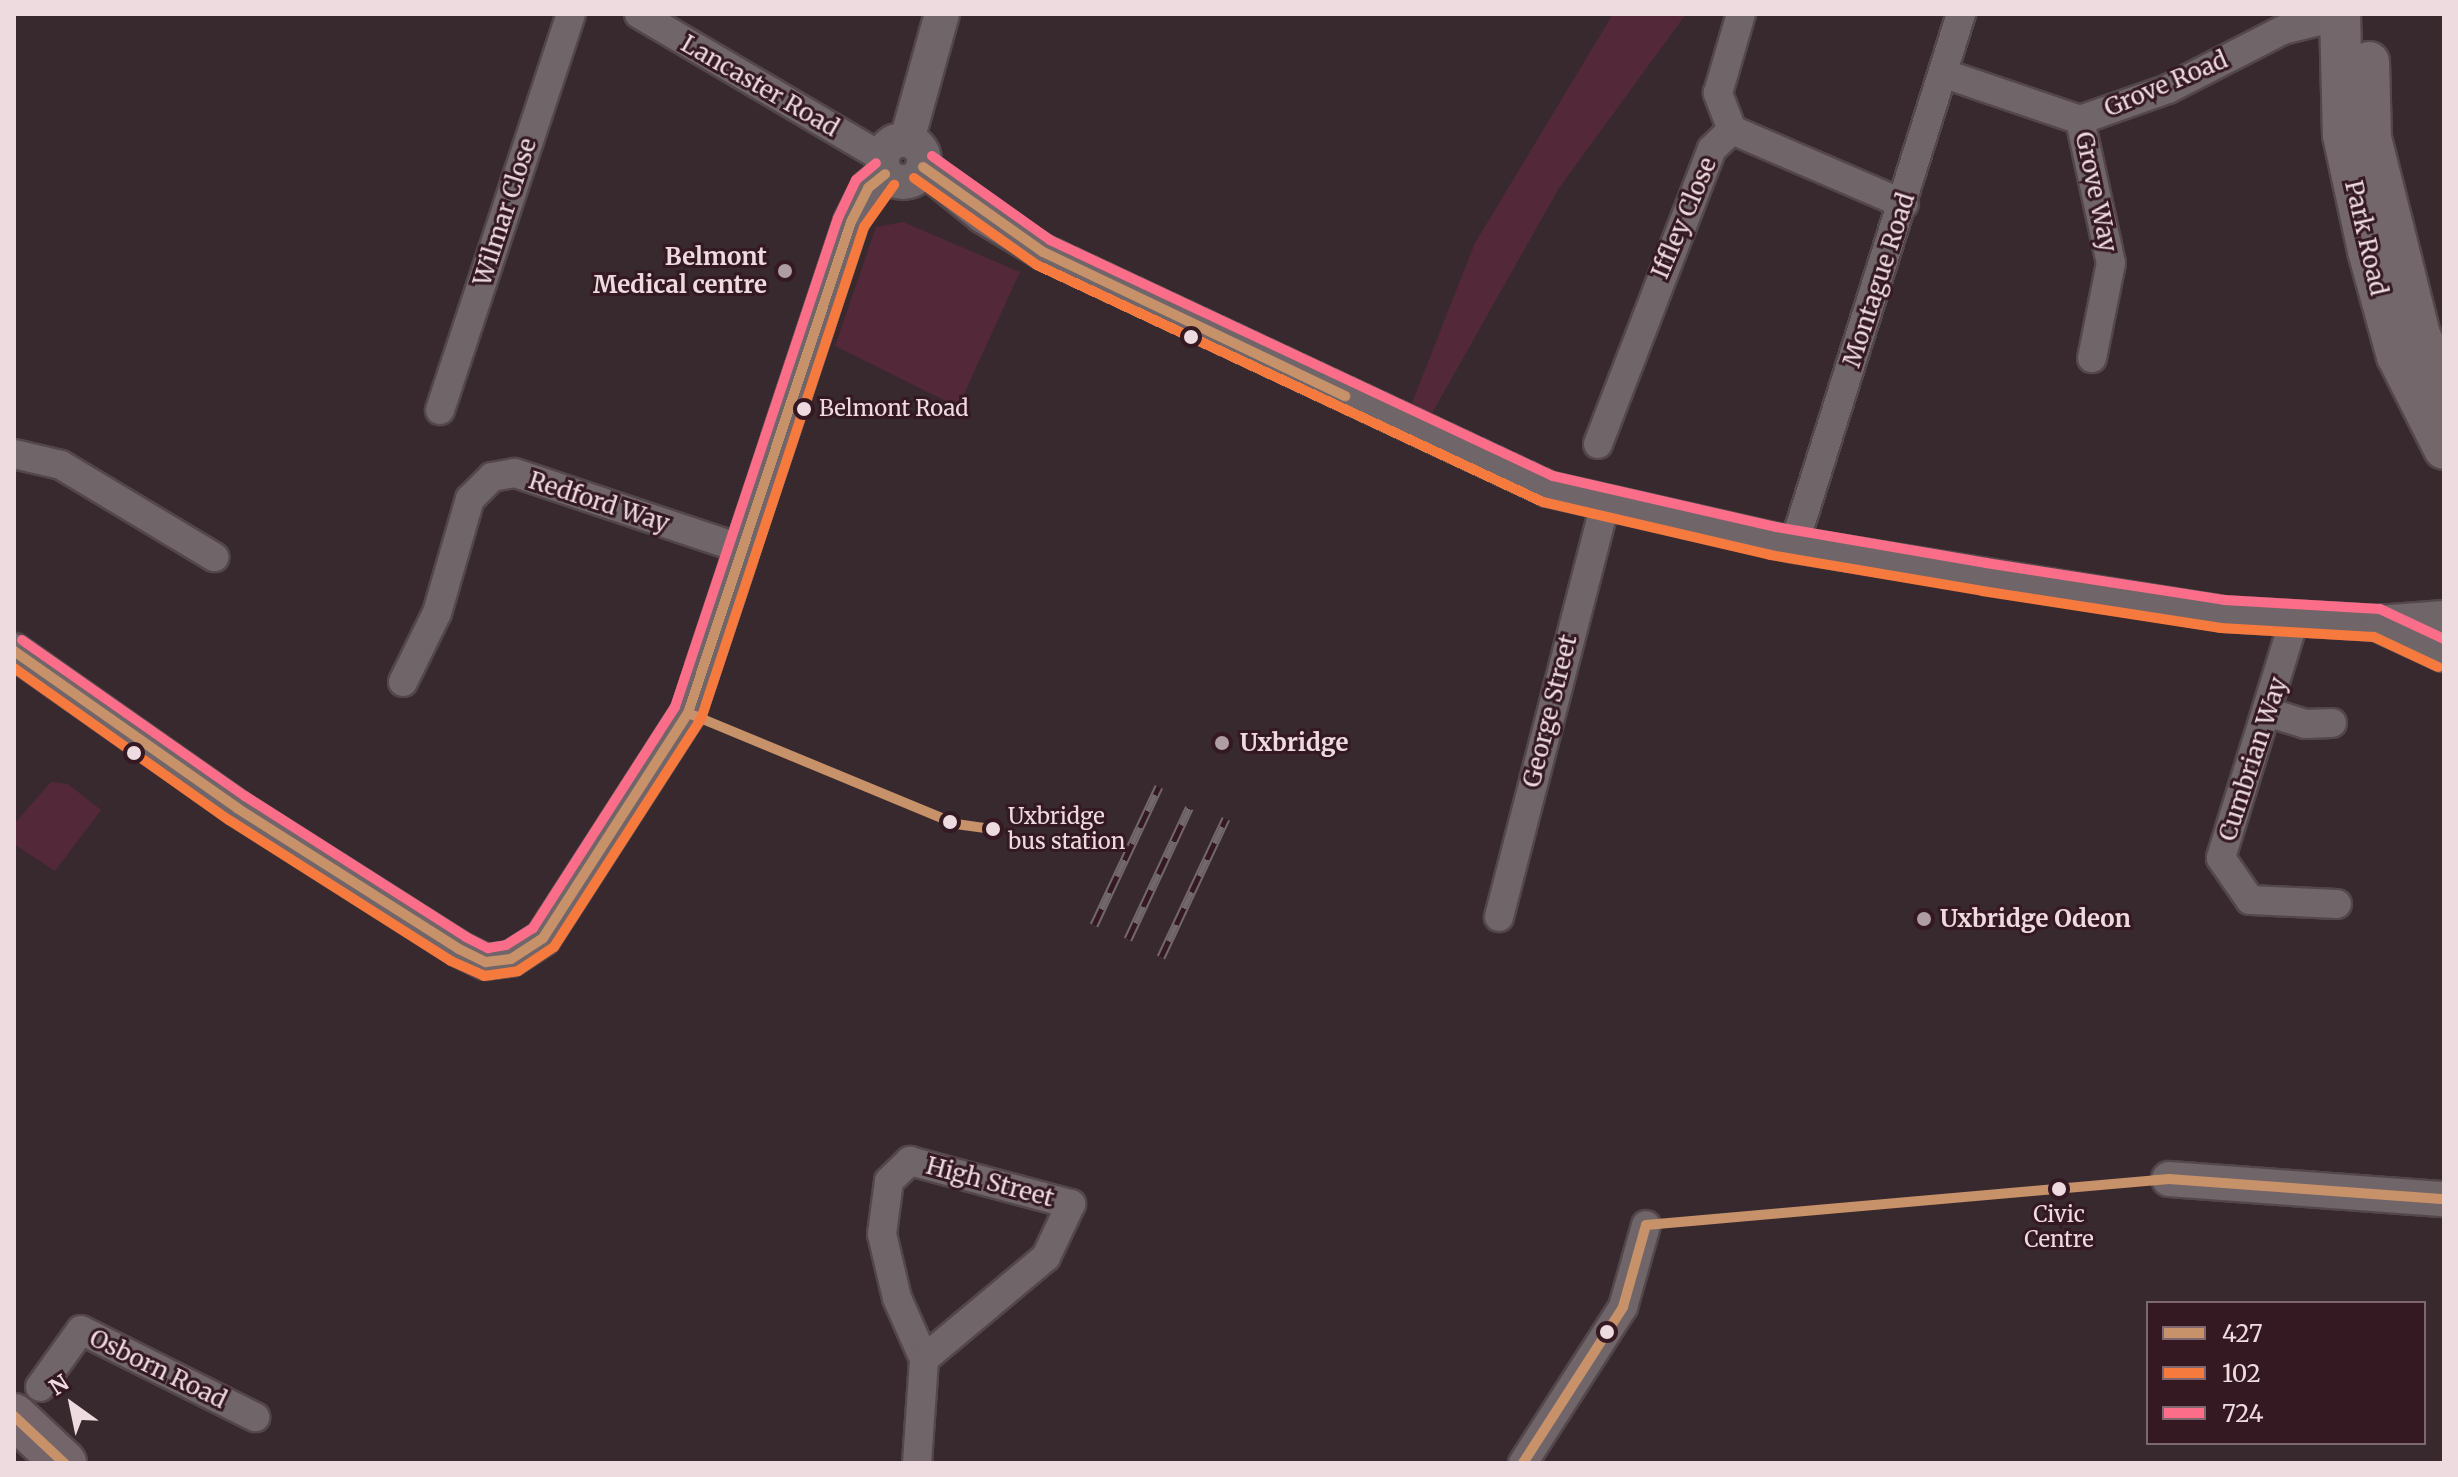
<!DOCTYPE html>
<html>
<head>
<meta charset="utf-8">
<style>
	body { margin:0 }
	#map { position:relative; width:2458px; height:1477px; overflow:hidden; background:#38292e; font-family:Merriweather,serif }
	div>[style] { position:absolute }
	.green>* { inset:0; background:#532838 }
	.roads { filter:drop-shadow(2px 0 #53474b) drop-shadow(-2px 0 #53474b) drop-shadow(0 2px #53474b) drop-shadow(0 -2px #53474b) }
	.minor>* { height:28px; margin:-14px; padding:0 14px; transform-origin:14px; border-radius:14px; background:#706569 }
	.tertiary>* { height:34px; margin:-17px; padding:0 17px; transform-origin:17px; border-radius:17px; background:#706569 }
	.tertiary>.ring { margin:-17px; padding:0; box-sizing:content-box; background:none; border:34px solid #706569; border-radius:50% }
	.secondary>* { height:40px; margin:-20px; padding:0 20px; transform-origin:20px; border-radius:20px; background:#74676b }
	.primary>* { height:44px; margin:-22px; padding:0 22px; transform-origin:22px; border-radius:22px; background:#74656a }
	.rail>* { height:9px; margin-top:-4.5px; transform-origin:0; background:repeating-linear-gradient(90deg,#341922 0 18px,#72676a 0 36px); box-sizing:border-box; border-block:2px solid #72676a }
	.bus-1>* { height:10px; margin:-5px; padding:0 5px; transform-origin:5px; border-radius:5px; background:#c7916a }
	.bus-2>* { height:10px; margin:-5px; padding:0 5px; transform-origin:5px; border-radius:5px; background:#f6793e }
	.bus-3>* { height:10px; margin:-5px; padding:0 5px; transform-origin:5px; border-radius:5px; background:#fb6d88 }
	.dots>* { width:22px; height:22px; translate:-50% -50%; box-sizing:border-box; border:4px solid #341922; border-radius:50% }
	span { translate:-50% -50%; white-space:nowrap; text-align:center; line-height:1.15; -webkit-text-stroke:6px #341922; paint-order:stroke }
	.bus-label { font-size:22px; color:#eedbe0 }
	.left { translate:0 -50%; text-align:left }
	.street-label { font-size:24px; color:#eedbe0 }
	.poi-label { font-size:24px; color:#eedbe0; font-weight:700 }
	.right { translate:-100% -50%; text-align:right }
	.frame { position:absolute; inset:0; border:16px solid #eedbe0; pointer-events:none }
	.legend { position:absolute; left:2146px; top:1301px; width:280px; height:144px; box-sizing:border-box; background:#341922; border:2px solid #7e676e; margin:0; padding:10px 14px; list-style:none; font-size:24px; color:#eedbe0 }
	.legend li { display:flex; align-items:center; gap:16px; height:40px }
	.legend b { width:40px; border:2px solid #7e676e }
	.north { position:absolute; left:32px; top:1365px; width:80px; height:80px; -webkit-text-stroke:6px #341922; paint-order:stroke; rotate:327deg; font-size:22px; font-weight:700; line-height:32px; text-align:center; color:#eedbe0 }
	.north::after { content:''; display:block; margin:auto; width:28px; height:36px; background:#eedbe0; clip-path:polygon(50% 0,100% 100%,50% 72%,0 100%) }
</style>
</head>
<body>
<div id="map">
	<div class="green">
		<div style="clip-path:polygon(1613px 14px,1686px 14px,1559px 188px,1431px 415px,1411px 405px,1475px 243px)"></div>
		<div style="clip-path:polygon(903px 222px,1020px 272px,958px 407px,835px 346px,876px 227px)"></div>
		<div style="clip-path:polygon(51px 782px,68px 784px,101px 810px,55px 871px,14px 844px,14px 824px)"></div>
	</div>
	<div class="roads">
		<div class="minor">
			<div style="left:639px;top:14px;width:282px;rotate:30.5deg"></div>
			<div style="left:1945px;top:74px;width:143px;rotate:18.8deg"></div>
			<div style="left:2080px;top:120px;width:93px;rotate:-19.4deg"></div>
			<div style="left:2168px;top:89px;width:129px;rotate:-27.2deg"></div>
			<div style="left:2283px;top:30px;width:59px;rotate:-13.8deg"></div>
			<div style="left:2080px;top:120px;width:146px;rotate:77.8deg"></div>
			<div style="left:2111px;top:263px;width:97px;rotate:101.3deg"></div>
			<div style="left:1732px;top:130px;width:40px;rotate:-111deg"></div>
			<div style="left:1718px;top:93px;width:82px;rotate:-73.8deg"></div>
			<div style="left:440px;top:410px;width:417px;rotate:-71.7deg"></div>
			<div style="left:1598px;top:444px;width:316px;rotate:-68.9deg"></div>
			<div style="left:1712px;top:149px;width:28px;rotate:-44deg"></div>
			<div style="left:1732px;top:130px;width:187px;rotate:23.3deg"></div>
			<div style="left:14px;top:454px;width:48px;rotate:13.2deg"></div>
			<div style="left:61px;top:465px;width:179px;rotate:31deg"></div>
			<div style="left:1794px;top:545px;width:557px;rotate:-72.54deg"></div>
			<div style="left:2295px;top:617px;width:252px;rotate:107.1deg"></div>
			<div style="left:2221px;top:858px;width:51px;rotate:55.4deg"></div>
			<div style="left:2250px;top:900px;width:87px;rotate:2.6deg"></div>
			<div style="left:403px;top:682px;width:77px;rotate:-63.8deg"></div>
			<div style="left:437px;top:613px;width:119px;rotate:-73.9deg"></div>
			<div style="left:470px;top:499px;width:31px;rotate:-45deg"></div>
			<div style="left:492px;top:477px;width:23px;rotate:-10deg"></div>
			<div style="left:515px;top:473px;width:236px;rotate:18.5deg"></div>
			<div style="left:2270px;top:713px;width:37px;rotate:17deg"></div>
			<div style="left:2305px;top:724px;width:27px;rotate:-2deg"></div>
			<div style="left:1499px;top:917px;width:425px;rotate:-75.6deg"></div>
			<div style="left:40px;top:1387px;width:70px;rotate:-54.3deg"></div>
			<div style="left:81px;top:1330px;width:195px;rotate:26.6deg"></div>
			<div style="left:917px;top:1463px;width:104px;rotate:-86.1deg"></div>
			<div style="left:924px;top:1359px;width:67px;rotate:-113.9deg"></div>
			<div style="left:897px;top:1298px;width:66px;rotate:-103.2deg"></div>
			<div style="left:882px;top:1234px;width:53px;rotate:-82.5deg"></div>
			<div style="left:889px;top:1181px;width:29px;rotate:-44deg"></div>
			<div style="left:910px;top:1161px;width:167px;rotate:15deg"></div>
			<div style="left:1071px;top:1204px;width:59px;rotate:115.3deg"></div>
			<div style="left:1046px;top:1257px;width:159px;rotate:140.1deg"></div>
			<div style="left:1523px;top:1463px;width:185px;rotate:-57.3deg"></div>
			<div style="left:1623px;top:1307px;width:85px;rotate:-74.3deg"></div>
		</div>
		<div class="tertiary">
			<div class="ring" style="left:882px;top:140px;width:8px;height:8px"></div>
			<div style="left:907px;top:140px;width:131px;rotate:-74.5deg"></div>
			<div style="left:923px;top:167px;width:77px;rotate:39.2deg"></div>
			<div style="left:983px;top:216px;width:70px;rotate:31deg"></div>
			<div style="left:1043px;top:252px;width:558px;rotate:25.14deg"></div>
			<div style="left:1548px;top:489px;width:252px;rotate:12.8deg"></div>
			<div style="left:1794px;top:545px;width:435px;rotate:9.1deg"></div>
			<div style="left:2223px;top:614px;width:155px;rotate:3.3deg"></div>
			<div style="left:2378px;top:623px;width:66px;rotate:-4.3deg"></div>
			<div style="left:2379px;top:624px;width:72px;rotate:24.8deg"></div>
			<div style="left:14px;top:651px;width:273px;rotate:35.1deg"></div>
			<div style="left:237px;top:808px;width:263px;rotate:32.4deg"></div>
			<div style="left:459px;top:949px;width:30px;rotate:26deg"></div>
			<div style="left:486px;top:962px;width:25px;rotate:-7deg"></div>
			<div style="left:511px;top:959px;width:38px;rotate:-33deg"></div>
			<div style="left:543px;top:938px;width:268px;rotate:-57.2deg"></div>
			<div style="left:688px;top:713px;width:517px;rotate:-71.64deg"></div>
			<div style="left:851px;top:222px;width:38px;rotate:-63deg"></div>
			<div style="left:868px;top:188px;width:22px;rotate:-39deg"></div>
			<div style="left:2169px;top:1179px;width:276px;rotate:4.2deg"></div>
		</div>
		<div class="secondary">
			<div style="left:2340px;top:14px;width:121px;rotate:88.6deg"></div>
			<div style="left:2343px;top:135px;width:119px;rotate:77.8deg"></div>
			<div style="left:2368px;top:251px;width:109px;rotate:74.6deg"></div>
			<div style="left:2397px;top:356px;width:104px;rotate:63.2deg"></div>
			<div style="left:2369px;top:62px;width:76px;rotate:88.5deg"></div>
			<div style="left:2371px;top:138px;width:203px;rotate:76deg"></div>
			<div style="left:2420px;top:335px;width:58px;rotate:65.6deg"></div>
		</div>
		<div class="primary">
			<div style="left:14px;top:1416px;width:69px;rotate:43.2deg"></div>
		</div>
	</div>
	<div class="rail">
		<div style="left:1094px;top:925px;width:153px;rotate:-64.9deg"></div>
		<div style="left:1128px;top:939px;width:145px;rotate:-65deg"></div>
		<div style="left:1161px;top:957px;width:153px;rotate:-64.9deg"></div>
	</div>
	<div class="bus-1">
		<div style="left:923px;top:167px;width:147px;rotate:35.3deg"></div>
		<div style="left:1043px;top:252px;width:335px;rotate:25.5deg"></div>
		<div style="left:14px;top:651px;width:273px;rotate:35.1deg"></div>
		<div style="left:237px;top:808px;width:263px;rotate:32.4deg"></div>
		<div style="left:459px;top:949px;width:30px;rotate:26deg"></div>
		<div style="left:486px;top:962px;width:25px;rotate:-7deg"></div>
		<div style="left:511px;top:959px;width:38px;rotate:-33deg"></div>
		<div style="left:543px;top:938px;width:268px;rotate:-57.2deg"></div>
		<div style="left:688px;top:713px;width:517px;rotate:-71.64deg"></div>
		<div style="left:851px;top:222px;width:38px;rotate:-63deg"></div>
		<div style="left:868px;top:188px;width:22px;rotate:-39deg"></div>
		<div style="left:688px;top:713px;width:290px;rotate:22.5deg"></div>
		<div style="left:956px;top:824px;width:37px;rotate:8deg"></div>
		<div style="left:1646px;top:1225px;width:525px;rotate:-5.03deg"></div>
		<div style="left:2169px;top:1179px;width:276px;rotate:4.2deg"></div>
		<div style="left:14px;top:1416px;width:69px;rotate:43.2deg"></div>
		<div style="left:1523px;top:1463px;width:185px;rotate:-57.3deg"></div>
		<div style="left:1623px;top:1307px;width:85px;rotate:-74.3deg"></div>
	</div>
	<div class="bus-2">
		<div style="left:914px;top:178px;width:151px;rotate:35.3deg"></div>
		<div style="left:1037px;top:265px;width:559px;rotate:25.1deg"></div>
		<div style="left:1543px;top:502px;width:233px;rotate:13.1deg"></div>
		<div style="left:1770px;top:555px;width:215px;rotate:9.6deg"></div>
		<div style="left:1982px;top:591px;width:242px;rotate:8.8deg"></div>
		<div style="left:2221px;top:628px;width:153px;rotate:3.4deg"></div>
		<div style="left:2374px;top:637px;width:71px;rotate:25.1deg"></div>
		<div style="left:14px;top:668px;width:263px;rotate:35.3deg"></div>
		<div style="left:229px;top:820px;width:263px;rotate:32.4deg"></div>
		<div style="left:451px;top:961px;width:36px;rotate:24deg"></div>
		<div style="left:484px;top:976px;width:34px;rotate:-8deg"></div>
		<div style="left:518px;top:971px;width:43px;rotate:-33.7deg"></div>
		<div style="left:554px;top:947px;width:271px;rotate:-57.2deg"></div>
		<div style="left:701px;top:719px;width:518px;rotate:-71.67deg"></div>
		<div style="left:864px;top:227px;width:52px;rotate:-54.5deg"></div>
	</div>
	<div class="bus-3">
		<div style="left:932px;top:156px;width:145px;rotate:35.4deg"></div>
		<div style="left:1050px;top:240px;width:556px;rotate:25.14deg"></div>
		<div style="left:1553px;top:476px;width:229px;rotate:12.9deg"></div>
		<div style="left:1776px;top:527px;width:213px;rotate:9.7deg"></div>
		<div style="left:1986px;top:563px;width:241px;rotate:8.8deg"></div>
		<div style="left:2224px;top:600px;width:156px;rotate:3.3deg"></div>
		<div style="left:2380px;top:609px;width:71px;rotate:25.1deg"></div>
		<div style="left:22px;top:640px;width:272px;rotate:35deg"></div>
		<div style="left:245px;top:796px;width:262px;rotate:32.5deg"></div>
		<div style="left:466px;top:937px;width:25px;rotate:27deg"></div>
		<div style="left:488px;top:948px;width:18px;rotate:-9deg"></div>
		<div style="left:506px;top:945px;width:32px;rotate:-32deg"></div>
		<div style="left:533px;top:928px;width:263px;rotate:-57.3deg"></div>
		<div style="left:675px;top:707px;width:515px;rotate:-71.57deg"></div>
		<div style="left:838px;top:218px;width:42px;rotate:-64.7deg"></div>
		<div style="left:856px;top:180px;width:26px;rotate:-40deg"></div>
	</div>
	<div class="dots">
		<div style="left:785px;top:271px;background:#ae9da2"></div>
		<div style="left:1191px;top:337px;background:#eedbe0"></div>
		<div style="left:804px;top:409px;background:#eedbe0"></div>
		<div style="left:1222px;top:743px;background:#ae9da2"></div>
		<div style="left:134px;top:753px;background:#eedbe0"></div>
		<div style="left:950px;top:822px;background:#eedbe0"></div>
		<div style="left:993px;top:829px;background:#eedbe0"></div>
		<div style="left:1924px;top:919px;background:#ae9da2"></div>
		<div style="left:2059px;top:1189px;background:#eedbe0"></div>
		<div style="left:1607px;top:1332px;background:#eedbe0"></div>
	</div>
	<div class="bus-label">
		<span class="left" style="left:819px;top:409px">Belmont Road</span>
		<span class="left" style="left:1008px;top:829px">Uxbridge<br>bus station</span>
		<span style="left:2059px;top:1227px">Civic<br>Centre</span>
	</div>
	<div class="street-label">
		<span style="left:2166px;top:84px;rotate:-23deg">Grove Road</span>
		<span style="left:760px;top:86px;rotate:30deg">Lancaster Road</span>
		<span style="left:2096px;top:192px;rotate:78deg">Grove Way</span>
		<span style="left:505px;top:212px;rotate:-72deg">Wilmar Close</span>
		<span style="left:1684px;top:218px;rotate:-67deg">Iffley Close</span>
		<span style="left:2366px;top:238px;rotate:77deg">Park Road</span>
		<span style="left:1879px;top:280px;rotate:-72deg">Montague Road</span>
		<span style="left:599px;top:502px;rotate:18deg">Redford Way</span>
		<span style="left:1550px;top:711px;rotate:-76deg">George Street</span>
		<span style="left:2253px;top:759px;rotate:-72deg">Cumbrian Way</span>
		<span style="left:990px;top:1182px;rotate:15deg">High Street</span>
		<span style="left:158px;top:1369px;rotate:26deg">Osborn Road</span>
	</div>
	<div class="poi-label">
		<span class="right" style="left:767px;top:271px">Belmont<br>Medical centre</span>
		<span class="left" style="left:1240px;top:743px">Uxbridge</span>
		<span class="left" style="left:1940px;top:919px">Uxbridge Odeon</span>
	</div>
	<div class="frame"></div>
	<ul class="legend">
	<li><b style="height:10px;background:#c7916a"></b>427</li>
	<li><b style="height:10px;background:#f6793e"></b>102</li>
	<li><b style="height:10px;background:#fb6d88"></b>724</li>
	</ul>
	<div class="north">N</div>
</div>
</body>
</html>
